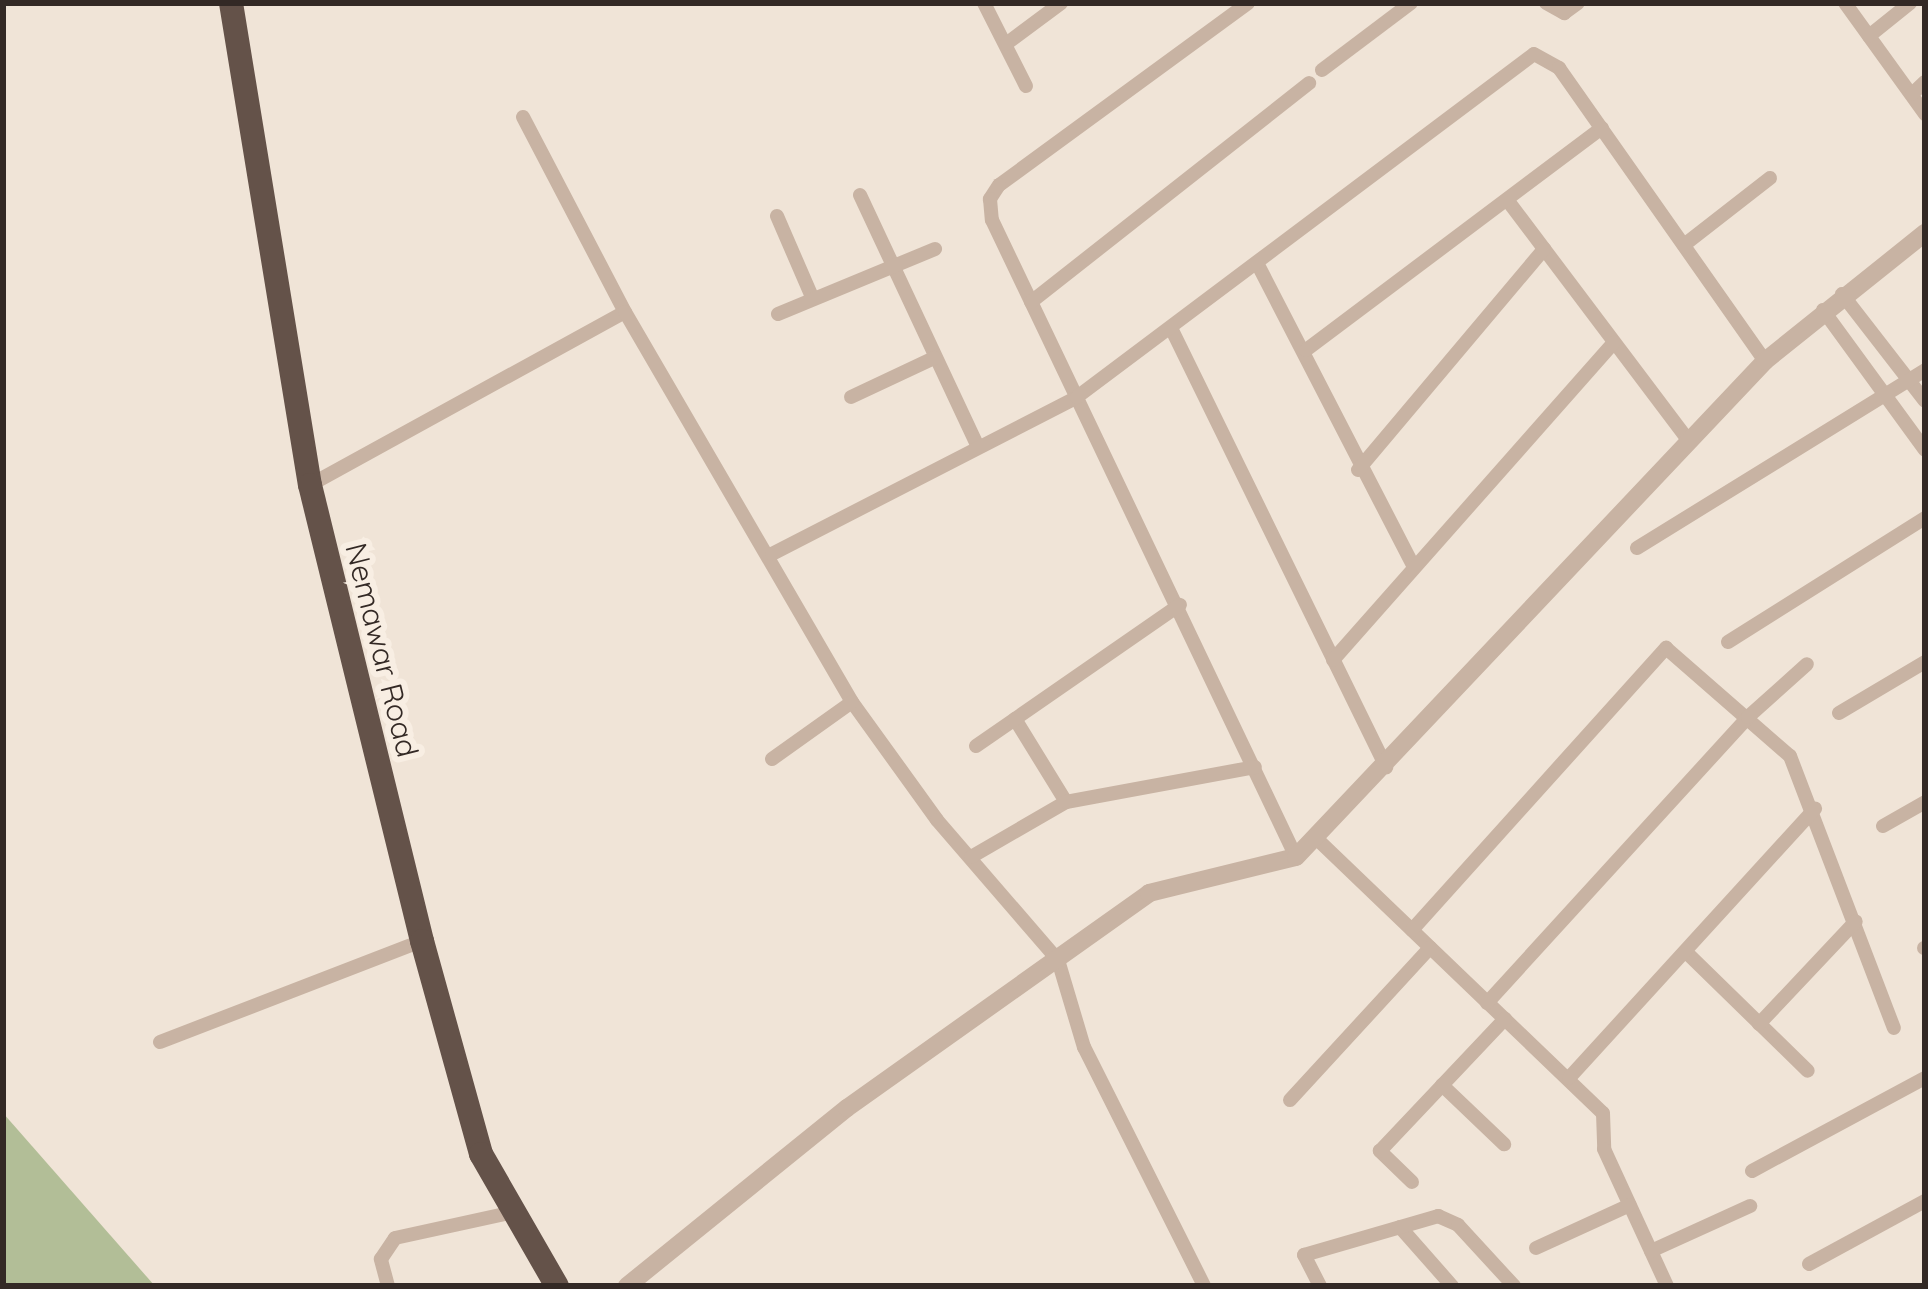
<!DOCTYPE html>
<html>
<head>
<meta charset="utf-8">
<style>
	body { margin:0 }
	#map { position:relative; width:1928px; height:1289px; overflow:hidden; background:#f0e4d7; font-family:Quicksand,sans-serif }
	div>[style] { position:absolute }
	.green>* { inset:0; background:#b2be97 }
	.minor>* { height:14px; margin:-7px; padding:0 7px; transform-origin:7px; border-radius:7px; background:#c8b3a3 }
	.tertiary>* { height:18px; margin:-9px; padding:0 9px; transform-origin:9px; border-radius:9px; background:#c8b3a3 }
	.trunk>* { height:24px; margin:-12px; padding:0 12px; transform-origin:12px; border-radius:12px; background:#645249 }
	span { translate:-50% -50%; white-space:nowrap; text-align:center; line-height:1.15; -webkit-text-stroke:12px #f8eee3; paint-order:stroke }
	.street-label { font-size:30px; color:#332925 }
	.frame { position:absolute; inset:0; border:6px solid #332925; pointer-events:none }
</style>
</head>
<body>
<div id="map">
	<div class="green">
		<div style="clip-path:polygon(3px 1113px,154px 1285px,154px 1286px,3px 1286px)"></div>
	</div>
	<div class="minor">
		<div style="left:984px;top:3px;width:93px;rotate:63.2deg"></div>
		<div style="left:1248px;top:3px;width:308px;rotate:143.8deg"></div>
		<div style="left:999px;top:185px;width:17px;rotate:123deg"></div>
		<div style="left:990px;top:199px;width:21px;rotate:85deg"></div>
		<div style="left:992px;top:220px;width:706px;rotate:64.49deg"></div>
		<div style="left:1546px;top:3px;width:21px;rotate:29deg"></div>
		<div style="left:1564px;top:13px;width:17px;rotate:-36deg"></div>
		<div style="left:1845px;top:3px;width:137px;rotate:54.2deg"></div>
		<div style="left:1869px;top:36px;width:53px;rotate:-38.8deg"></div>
		<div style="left:1006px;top:44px;width:69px;rotate:-36.7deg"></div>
		<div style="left:1322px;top:70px;width:111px;rotate:-37deg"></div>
		<div style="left:1912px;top:94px;width:18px;rotate:-43deg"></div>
		<div style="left:523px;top:117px;width:220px;rotate:62.4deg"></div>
		<div style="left:860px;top:195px;width:278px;rotate:64.9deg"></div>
		<div style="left:1508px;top:201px;width:301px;rotate:53deg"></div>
		<div style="left:777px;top:216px;width:90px;rotate:66.6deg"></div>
		<div style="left:1684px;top:245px;width:109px;rotate:-37.9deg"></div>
		<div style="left:1257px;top:263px;width:338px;rotate:62.7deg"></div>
		<div style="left:1842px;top:294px;width:135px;rotate:52.2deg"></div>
		<div style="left:1031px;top:302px;width:354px;rotate:-38.2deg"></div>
		<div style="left:1823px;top:310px;width:173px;rotate:53.9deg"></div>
		<div style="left:778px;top:314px;width:170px;rotate:-22.5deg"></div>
		<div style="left:1172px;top:330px;width:487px;rotate:63.9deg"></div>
		<div style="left:1306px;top:350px;width:370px;rotate:-36.9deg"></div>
		<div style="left:851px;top:397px;width:92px;rotate:-25.2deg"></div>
		<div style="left:1358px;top:470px;width:289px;rotate:-49.9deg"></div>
		<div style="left:310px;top:485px;width:359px;rotate:-28.8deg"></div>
		<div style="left:625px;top:312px;width:451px;rotate:59.8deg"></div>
		<div style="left:852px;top:702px;width:145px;rotate:54.2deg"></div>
		<div style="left:937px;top:820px;width:185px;rotate:49.2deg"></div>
		<div style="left:1058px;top:960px;width:91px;rotate:73.4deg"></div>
		<div style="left:1084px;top:1047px;width:267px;rotate:63.3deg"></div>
		<div style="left:1637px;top:548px;width:339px;rotate:-31.7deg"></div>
		<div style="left:772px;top:554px;width:343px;rotate:-27.2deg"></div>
		<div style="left:1077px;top:397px;width:571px;rotate:-36.89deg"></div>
		<div style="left:1534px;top:54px;width:29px;rotate:29deg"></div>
		<div style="left:1559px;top:68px;width:358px;rotate:54.9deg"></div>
		<div style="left:1728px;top:642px;width:233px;rotate:-32.2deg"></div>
		<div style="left:1333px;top:660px;width:424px;rotate:-48.5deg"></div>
		<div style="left:1839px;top:713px;width:100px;rotate:-30.7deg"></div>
		<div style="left:1015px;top:719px;width:97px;rotate:58.4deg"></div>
		<div style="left:976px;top:746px;width:248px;rotate:-34.7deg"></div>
		<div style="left:772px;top:759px;width:98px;rotate:-35.5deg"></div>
		<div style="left:1883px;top:826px;width:48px;rotate:-29.7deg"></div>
		<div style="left:1317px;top:839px;width:396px;rotate:43.8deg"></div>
		<div style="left:1603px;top:1113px;width:36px;rotate:88deg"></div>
		<div style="left:1604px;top:1149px;width:151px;rotate:65.3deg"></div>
		<div style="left:971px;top:857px;width:110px;rotate:-30.1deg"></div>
		<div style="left:1066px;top:802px;width:192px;rotate:-10.5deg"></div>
		<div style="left:1412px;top:930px;width:380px;rotate:-48deg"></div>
		<div style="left:1666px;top:648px;width:164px;rotate:41.1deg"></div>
		<div style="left:1790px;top:756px;width:291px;rotate:69.1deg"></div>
		<div style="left:1924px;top:948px;width:1px"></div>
		<div style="left:1686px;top:952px;width:170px;rotate:44.3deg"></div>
		<div style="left:1487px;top:1003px;width:387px;rotate:-47.6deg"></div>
		<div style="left:1748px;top:717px;width:79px;rotate:-41.9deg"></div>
		<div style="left:1759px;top:1024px;width:141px;rotate:-46.7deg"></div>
		<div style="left:160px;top:1042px;width:281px;rotate:-21.1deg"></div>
		<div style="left:1569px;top:1078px;width:365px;rotate:-47.6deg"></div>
		<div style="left:1442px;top:1085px;width:86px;rotate:43.6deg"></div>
		<div style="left:1290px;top:1100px;width:207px;rotate:-47.4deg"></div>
		<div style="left:1752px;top:1171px;width:196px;rotate:-28.3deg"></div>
		<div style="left:1412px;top:1182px;width:45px;rotate:-135.9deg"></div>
		<div style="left:1380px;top:1151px;width:182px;rotate:-46.6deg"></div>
		<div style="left:1400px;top:1227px;width:79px;rotate:48.6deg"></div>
		<div style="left:1536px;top:1248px;width:103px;rotate:-24.6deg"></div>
		<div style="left:1651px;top:1251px;width:109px;rotate:-24.4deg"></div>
		<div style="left:1809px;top:1264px;width:132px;rotate:-28.5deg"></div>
		<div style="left:388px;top:1286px;width:28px;rotate:-105deg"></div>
		<div style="left:381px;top:1259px;width:25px;rotate:-56deg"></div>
		<div style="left:395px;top:1238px;width:118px;rotate:-12.3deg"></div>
		<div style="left:1320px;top:1286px;width:35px;rotate:-117deg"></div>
		<div style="left:1304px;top:1255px;width:140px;rotate:-16.2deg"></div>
		<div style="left:1438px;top:1216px;width:22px;rotate:24deg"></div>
		<div style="left:1458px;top:1225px;width:83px;rotate:47.4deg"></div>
	</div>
	<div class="tertiary">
		<div style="left:627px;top:1286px;width:283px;rotate:-39deg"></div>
		<div style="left:847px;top:1108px;width:371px;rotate:-35.4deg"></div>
		<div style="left:1149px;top:893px;width:151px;rotate:-13.8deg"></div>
		<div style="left:1296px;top:857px;width:683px;rotate:-46.6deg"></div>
		<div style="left:1765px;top:361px;width:205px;rotate:-38.7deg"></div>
	</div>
	<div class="trunk">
		<div style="left:231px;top:3px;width:488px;rotate:80.7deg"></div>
		<div style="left:310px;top:485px;width:470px;rotate:76.2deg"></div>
		<div style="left:422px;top:941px;width:221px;rotate:74.5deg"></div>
		<div style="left:481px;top:1154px;width:152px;rotate:60.1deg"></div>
	</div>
	<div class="street-label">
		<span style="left:382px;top:650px;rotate:76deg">Nemawar Road</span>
	</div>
	<div class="frame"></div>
</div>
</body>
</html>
